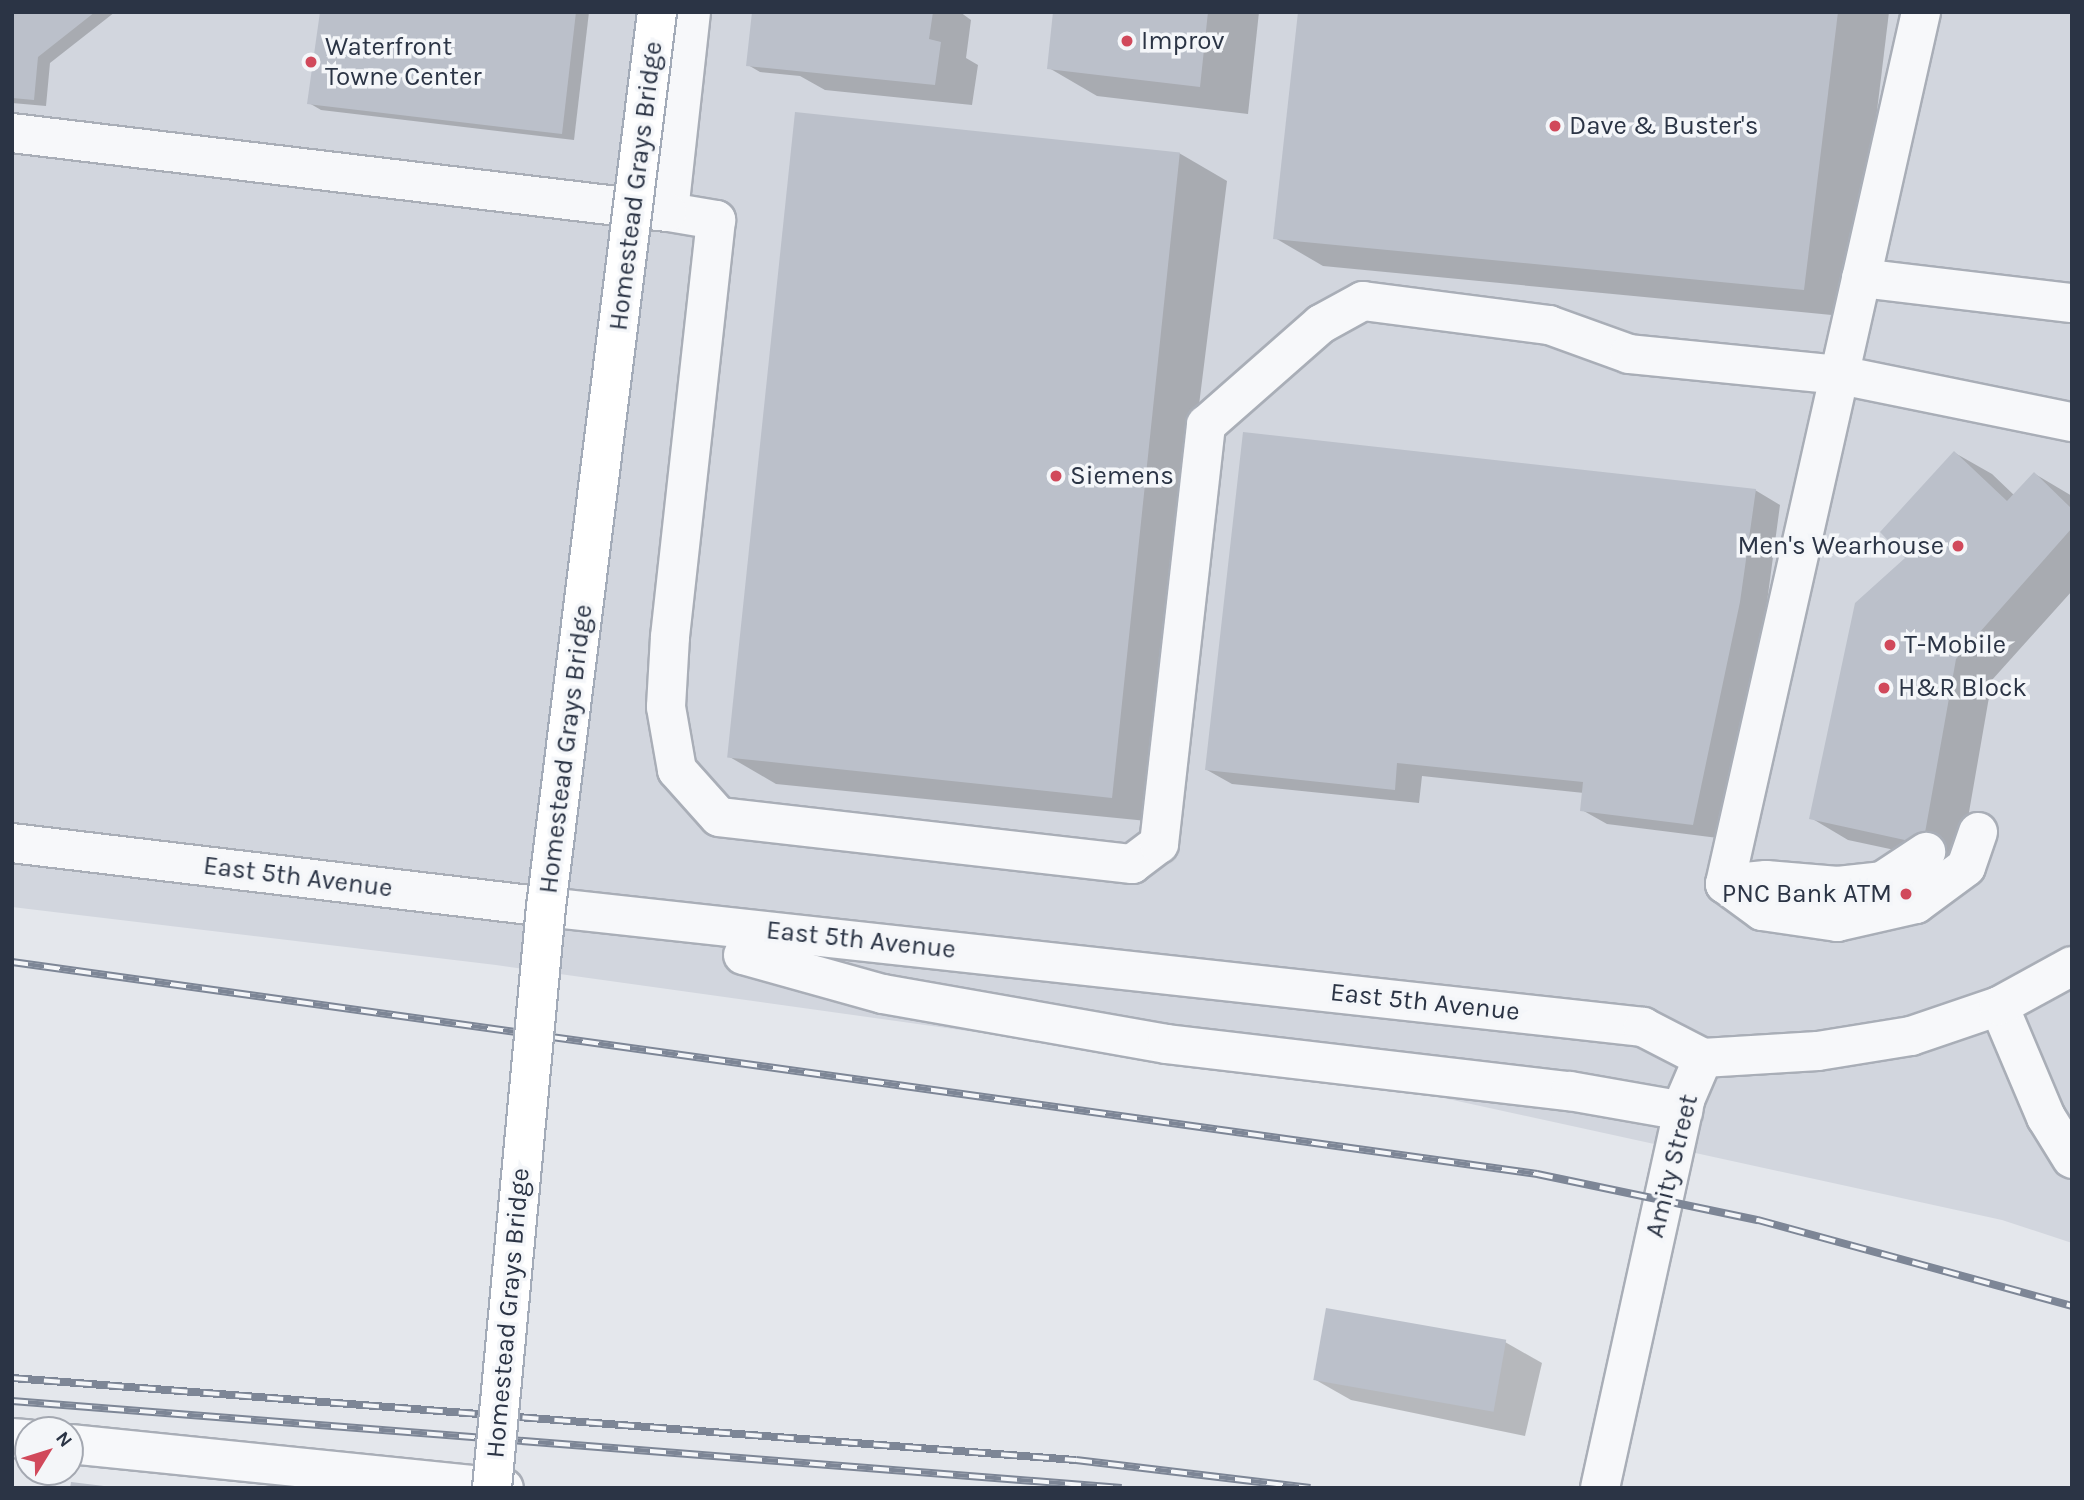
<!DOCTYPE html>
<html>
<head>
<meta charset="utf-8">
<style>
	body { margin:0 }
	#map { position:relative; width:2084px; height:1500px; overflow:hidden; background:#e4e7ec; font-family:Karla,sans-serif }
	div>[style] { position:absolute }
	.built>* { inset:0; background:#d2d6de }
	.shadow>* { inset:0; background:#0003 }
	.building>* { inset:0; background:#bbc0ca; transform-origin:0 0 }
	.roads { filter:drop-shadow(2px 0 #a9aeb7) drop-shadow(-2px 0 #a9aeb7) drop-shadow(0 2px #a9aeb7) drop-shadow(0 -2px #a9aeb7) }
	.minor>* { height:38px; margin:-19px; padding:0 19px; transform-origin:19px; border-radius:19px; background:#f7f8fa }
	.rail>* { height:8px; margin-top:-4px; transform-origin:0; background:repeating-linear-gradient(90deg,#f4f6f9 0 16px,#7d8696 0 32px); box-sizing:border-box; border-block:2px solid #7d8696 }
	.bridges { filter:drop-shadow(2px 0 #a3abb8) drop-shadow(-2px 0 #a3abb8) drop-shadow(0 2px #a3abb8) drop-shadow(0 -2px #a3abb8) }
	.major-bridge>* { height:38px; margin:-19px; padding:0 19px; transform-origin:19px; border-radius:19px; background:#fff }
	.dots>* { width:19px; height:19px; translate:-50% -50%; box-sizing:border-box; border:4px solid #f4f6f9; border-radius:50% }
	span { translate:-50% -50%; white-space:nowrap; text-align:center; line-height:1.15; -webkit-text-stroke:7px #f4f6f9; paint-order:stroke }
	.poi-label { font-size:26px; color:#2b3445 }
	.left { translate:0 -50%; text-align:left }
	.right { translate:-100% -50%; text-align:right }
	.street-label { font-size:26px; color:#2b3445 }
	.frame { position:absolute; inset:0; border:14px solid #2b3445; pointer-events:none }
	.north { position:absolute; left:14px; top:1416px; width:70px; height:70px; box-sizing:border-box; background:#f4f6f9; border:2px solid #a4a8b1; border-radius:50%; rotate:52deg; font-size:19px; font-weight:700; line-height:28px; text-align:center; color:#2b3445 }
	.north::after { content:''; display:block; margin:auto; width:24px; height:32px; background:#d1495b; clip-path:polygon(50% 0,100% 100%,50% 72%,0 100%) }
</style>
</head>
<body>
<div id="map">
	<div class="built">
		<div style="clip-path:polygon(12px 12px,2072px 12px,2072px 1243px,2002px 1220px,1439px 1097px,496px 965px,12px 907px)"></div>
	</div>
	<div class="shadow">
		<div style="clip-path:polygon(12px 12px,115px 12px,50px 63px,46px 106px,12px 103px)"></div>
		<div style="clip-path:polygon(321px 12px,589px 12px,574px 140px,321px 110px,309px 103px)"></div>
		<div style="clip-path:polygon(753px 12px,960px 12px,971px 20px,966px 58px,978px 65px,972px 105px,825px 90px,800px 76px,760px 72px,748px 65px)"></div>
		<div style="clip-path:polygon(1055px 12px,1259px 12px,1248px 114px,1097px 96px,1049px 68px)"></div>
		<div style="clip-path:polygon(1300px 12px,1889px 12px,1852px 317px,1323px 266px,1275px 238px)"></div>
		<div style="clip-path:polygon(1179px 153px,1227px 181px,1147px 821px,776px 784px,728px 756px)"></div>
		<div style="clip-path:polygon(1955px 453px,1992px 474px,2015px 496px,2035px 474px,2072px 496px,2072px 591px,1992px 680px,1960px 864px,1848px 840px,1811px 818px,1908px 558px)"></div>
		<div style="clip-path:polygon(1755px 490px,1780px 505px,1765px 617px,1718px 838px,1607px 824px,1582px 810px,1584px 793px,1422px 776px,1419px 803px,1232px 784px,1207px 770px)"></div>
		<div style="clip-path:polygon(1505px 1342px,1542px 1363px,1525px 1436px,1351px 1400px,1314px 1379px)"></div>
	</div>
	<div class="building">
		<div style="clip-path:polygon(12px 12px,95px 12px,38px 57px,34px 100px,12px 98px)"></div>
		<div style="clip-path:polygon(320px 12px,576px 12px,562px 134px,307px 104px)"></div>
		<div style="clip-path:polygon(752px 12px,933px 12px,929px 39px,941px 42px,935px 85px,746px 66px)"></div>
		<div style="clip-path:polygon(1053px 12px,1208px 12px,1200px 87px,1047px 69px)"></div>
		<div style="clip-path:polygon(1298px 12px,1838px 12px,1804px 290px,1273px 239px)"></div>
		<div style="left:795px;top:112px;width:387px;height:649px;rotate:6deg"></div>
		<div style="clip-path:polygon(1243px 432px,1756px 489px,1740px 602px,1693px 825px,1580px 811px,1583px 782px,1397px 763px,1395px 790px,1205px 770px)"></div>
		<div style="clip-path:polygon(1954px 451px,2007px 501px,2034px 472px,2072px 509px,2072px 528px,1956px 659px,1923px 844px,1809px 819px,1855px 603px,1905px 558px,1880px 532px)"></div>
		<div style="left:1326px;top:1308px;width:183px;height:73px;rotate:10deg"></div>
		<div style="clip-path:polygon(71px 1482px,104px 1486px,104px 1488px,70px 1488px)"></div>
	</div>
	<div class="roads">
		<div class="minor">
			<div style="left:691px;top:12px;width:201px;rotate:96.3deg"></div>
			<div style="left:669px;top:212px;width:48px;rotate:9.7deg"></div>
			<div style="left:716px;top:220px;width:420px;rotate:96.3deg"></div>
			<div style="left:670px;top:637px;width:70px;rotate:93.3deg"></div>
			<div style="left:666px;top:707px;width:64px;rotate:80.1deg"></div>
			<div style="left:677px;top:770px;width:63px;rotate:48.2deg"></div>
			<div style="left:719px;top:817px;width:416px;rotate:6.5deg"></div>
			<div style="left:1132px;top:864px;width:34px;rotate:-37deg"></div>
			<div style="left:1159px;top:844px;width:422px;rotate:-83.6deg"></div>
			<div style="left:1206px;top:425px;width:153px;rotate:-41.3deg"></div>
			<div style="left:1321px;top:324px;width:48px;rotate:-28.7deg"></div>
			<div style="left:1363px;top:301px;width:188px;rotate:7.4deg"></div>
			<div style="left:1549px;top:325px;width:85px;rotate:19.9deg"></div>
			<div style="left:1629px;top:354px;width:212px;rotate:5.7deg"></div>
			<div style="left:1840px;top:375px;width:237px;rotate:11.5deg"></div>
			<div style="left:12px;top:133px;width:660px;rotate:6.88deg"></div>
			<div style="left:1861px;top:278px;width:212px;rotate:6.8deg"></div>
			<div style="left:12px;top:843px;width:538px;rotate:6.83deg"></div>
			<div style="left:546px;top:907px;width:1104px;rotate:6.24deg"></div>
			<div style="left:1643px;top:1027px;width:68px;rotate:27.3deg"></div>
			<div style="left:1725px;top:884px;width:894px;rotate:-77.33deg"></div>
			<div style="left:1725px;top:884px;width:46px;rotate:36.1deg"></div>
			<div style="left:1762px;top:911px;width:76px;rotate:8.3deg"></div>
			<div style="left:1837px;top:922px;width:81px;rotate:-12.8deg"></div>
			<div style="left:1916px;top:904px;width:62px;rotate:-36.5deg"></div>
			<div style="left:1966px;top:867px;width:37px;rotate:-71deg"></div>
			<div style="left:1725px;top:884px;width:41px;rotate:-5.6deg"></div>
			<div style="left:1766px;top:880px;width:72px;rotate:4.8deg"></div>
			<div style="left:1838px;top:886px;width:44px;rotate:-6.5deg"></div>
			<div style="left:1882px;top:881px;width:53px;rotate:-33.4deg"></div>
			<div style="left:743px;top:955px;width:145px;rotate:15.6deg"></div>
			<div style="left:883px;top:994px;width:288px;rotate:10deg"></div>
			<div style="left:1167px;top:1044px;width:406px;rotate:6.7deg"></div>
			<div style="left:1570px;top:1091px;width:115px;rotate:10deg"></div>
			<div style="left:1999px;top:1006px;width:121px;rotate:67.1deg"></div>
			<div style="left:2046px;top:1117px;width:49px;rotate:58.2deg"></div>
			<div style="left:1703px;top:1058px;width:115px;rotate:-3.5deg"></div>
			<div style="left:1818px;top:1051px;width:94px;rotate:-9.2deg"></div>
			<div style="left:1911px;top:1036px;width:93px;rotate:-18.8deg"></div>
			<div style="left:1999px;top:1006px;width:83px;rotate:-28.7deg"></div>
			<div style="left:12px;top:1438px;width:16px;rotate:4deg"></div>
			<div style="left:70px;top:1444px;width:436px;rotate:5.8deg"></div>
			<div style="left:1600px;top:1488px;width:397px;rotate:-77.6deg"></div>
			<div style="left:1685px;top:1100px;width:46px;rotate:-66.8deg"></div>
		</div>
	</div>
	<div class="rail">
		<div style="left:12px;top:962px;width:1540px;rotate:7.91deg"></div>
		<div style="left:1537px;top:1174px;width:226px;rotate:11.8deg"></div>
		<div style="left:1758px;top:1220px;width:326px;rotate:15.3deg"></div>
		<div style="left:12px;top:1378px;width:1067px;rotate:4.41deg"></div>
		<div style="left:1076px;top:1460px;width:236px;rotate:6.8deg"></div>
		<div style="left:12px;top:1401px;width:1113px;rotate:4.48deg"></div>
	</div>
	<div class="bridges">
		<div class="major-bridge">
			<div style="left:492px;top:1488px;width:584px;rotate:-84.69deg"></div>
			<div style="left:546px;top:907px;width:902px;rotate:-82.93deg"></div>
		</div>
	</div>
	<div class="dots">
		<div style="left:1127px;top:41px;background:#d1495b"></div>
		<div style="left:311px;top:62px;background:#d1495b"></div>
		<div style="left:1555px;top:126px;background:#d1495b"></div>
		<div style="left:1056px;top:476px;background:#d1495b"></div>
		<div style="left:1958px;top:546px;background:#d1495b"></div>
		<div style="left:1890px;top:645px;background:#d1495b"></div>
		<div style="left:1884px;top:688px;background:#d1495b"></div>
		<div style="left:1906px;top:894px;background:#d1495b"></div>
	</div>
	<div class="poi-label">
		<span class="left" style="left:1141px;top:41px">Improv</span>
		<span class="left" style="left:325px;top:62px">Waterfront<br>Towne Center</span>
		<span class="left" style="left:1569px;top:126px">Dave &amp; Buster's</span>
		<span class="left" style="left:1070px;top:476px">Siemens</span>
		<span class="right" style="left:1944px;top:546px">Men's Wearhouse</span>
		<span class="left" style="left:1904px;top:645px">T-Mobile</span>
		<span class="left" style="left:1898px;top:688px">H&amp;R Block</span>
		<span class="right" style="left:1892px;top:894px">PNC Bank ATM</span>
	</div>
	<div class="street-label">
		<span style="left:636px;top:186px;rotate:-83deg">Homestead Grays Bridge</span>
		<span style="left:566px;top:749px;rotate:-83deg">Homestead Grays Bridge</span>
		<span style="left:298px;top:877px;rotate:7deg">East 5th Avenue</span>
		<span style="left:861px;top:940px;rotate:6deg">East 5th Avenue</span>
		<span style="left:1425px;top:1002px;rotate:6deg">East 5th Avenue</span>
		<span style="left:1672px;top:1166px;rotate:-76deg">Amity Street</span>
		<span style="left:508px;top:1313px;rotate:-85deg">Homestead Grays Bridge</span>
	</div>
	<div class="frame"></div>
	<div class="north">N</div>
</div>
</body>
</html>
